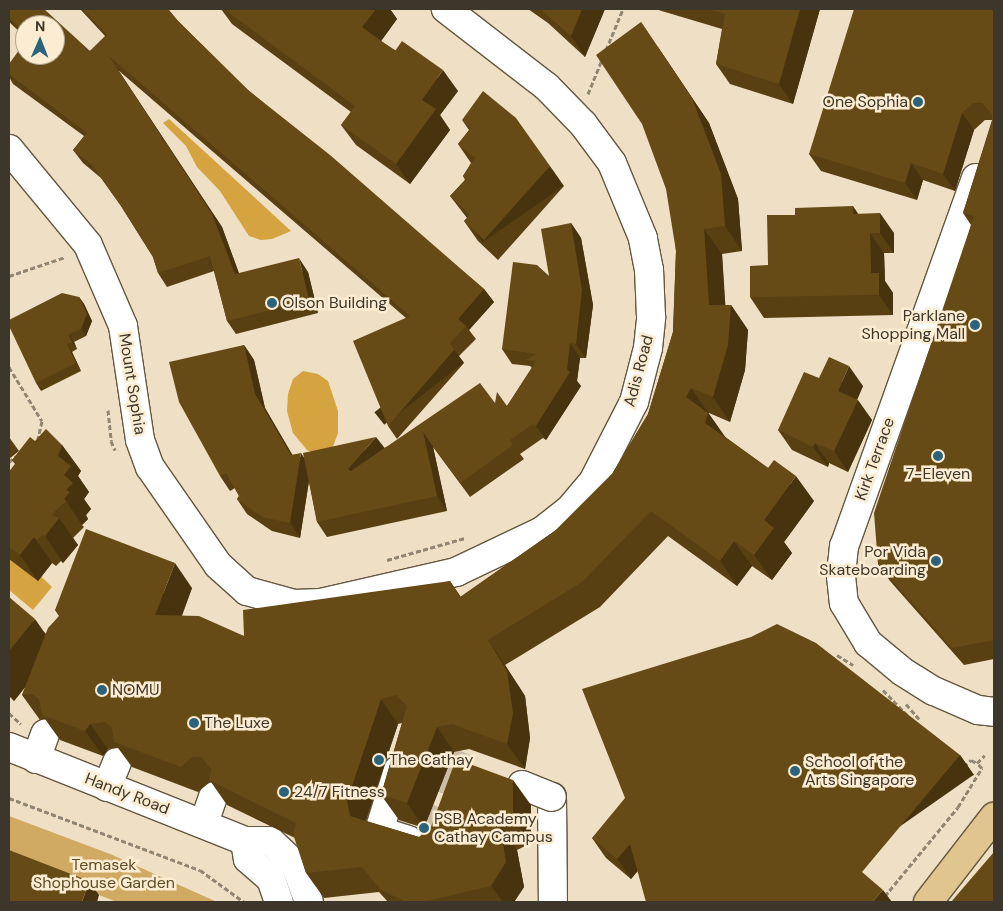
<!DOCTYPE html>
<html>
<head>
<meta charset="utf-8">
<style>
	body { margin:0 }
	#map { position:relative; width:1003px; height:911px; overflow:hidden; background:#efdfc5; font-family:"DM Sans",sans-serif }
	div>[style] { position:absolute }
	.green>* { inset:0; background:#d0a962 }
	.water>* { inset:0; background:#d5a33f }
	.minor-tunnel>* { height:28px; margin-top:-14px; transform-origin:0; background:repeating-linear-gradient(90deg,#cbbda6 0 28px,transparent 0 42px) }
	.path>* { height:3px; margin-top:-1.5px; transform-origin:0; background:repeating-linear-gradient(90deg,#918674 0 5px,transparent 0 7.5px) }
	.roads { filter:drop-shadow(1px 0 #645740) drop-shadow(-1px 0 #645740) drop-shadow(0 1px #645740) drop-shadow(0 -1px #645740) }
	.minor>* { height:28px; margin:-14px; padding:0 14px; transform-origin:14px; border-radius:14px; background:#fff }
	.major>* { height:28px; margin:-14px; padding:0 14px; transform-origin:14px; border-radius:14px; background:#e0c58e }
	.bridges { filter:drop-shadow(1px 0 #645740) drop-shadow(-1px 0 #645740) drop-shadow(0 1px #645740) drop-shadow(0 -1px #645740) }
	.minor-bridge>* { height:28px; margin:-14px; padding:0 14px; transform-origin:14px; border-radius:14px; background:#fff }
	.wall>* { inset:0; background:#584013 }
	.shaded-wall>* { inset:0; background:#47340f; transform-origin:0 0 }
	.building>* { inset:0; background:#664b16 }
	.dots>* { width:14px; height:14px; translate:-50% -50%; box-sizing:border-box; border:2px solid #fcedd2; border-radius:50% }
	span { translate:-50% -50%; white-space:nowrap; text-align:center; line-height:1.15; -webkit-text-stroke:5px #fcedd2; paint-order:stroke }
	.poi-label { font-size:16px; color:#3c362b }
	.right { translate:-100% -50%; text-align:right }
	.left { translate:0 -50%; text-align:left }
	.street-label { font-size:16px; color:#3c362b }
	.park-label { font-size:16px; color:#614c24 }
	.frame { position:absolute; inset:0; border:10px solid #3c362b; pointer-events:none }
	.north { position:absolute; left:15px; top:15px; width:50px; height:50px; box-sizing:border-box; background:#fcedd2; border:1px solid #afa48f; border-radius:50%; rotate:1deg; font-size:14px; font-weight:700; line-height:20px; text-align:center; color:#3c362b }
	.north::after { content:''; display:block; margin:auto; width:18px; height:22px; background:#2b637d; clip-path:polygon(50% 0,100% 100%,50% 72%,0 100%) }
</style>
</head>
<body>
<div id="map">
	<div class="green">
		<div style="clip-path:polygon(9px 816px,110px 854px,217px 902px,117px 902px,9px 860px)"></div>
	</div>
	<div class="water">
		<div style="clip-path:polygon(169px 119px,291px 231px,272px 239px,261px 240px,249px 236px,220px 191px,197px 167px,186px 146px,163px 123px)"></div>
		<div style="clip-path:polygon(303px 371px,318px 374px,328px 381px,338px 411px,338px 433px,332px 449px,319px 455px,307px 450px,293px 433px,287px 411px,288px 394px,293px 379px)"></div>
		<div style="clip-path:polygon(9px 545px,52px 587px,33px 610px,9px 590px)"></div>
	</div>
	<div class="minor-tunnel">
		<div style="left:383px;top:819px;width:50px;rotate:17.4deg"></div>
		<div style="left:431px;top:834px;width:88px;rotate:-70.1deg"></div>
		<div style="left:461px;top:751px;width:37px;rotate:-163deg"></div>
	</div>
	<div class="path">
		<div style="left:606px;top:50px;width:44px;rotate:-67.5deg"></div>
		<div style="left:588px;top:94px;width:37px;rotate:-68deg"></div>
		<div style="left:9px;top:276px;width:59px;rotate:-18.7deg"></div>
		<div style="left:9px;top:367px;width:63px;rotate:58.6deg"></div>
		<div style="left:42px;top:421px;width:18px;rotate:103deg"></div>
		<div style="left:108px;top:410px;width:31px;rotate:84deg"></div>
		<div style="left:111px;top:441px;width:10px;rotate:66deg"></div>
		<div style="left:9px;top:462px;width:9px;rotate:-41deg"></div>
		<div style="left:387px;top:560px;width:81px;rotate:-15.8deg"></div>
		<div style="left:832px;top:661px;width:8px;rotate:-50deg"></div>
		<div style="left:837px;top:655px;width:19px;rotate:32deg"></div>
		<div style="left:883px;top:690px;width:36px;rotate:46deg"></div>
		<div style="left:906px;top:704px;width:20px;rotate:49deg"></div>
		<div style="left:9px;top:713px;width:16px;rotate:43deg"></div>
		<div style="left:964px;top:767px;width:10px;rotate:-45deg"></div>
		<div style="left:971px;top:760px;width:7px;rotate:27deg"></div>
		<div style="left:977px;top:763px;width:11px;rotate:-45deg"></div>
		<div style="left:9px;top:798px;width:204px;rotate:20.7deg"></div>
		<div style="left:200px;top:870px;width:54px;rotate:36deg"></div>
		<div style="left:880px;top:902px;width:123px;rotate:-50.6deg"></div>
		<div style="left:958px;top:807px;width:46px;rotate:-58.4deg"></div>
		<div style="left:982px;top:768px;width:7px;rotate:-135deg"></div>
	</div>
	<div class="roads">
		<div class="minor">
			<div style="left:9px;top:149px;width:124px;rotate:50.5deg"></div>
			<div style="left:88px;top:245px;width:88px;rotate:66.6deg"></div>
			<div style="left:123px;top:326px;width:115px;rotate:81.5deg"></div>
			<div style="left:140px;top:440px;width:29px;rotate:70deg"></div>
			<div style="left:150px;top:467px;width:119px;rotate:55.2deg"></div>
			<div style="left:218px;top:565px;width:39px;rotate:42deg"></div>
			<div style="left:247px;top:591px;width:49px;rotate:15.5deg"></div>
			<div style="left:294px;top:604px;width:27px;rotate:-2deg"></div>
			<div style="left:321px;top:603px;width:139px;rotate:-12.9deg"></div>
			<div style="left:456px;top:572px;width:95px;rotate:-25.5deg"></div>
			<div style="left:542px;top:531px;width:36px;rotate:-38deg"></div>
			<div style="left:570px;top:509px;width:38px;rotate:-50deg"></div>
			<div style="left:594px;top:480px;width:88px;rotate:-62.9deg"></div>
			<div style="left:634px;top:402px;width:56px;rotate:-75.5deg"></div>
			<div style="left:648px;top:348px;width:31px;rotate:-84deg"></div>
			<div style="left:651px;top:317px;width:47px;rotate:-92.4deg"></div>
			<div style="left:649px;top:270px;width:33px;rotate:-101deg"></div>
			<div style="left:643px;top:238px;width:81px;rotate:-112.5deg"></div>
			<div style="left:612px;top:163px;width:49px;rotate:-126.6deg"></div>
			<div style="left:583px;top:124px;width:52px;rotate:-134.2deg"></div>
			<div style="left:547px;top:87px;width:128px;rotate:-142.3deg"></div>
			<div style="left:976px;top:178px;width:391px;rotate:109.7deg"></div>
			<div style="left:844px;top:546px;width:30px;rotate:96deg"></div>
			<div style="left:841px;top:576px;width:27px;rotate:84deg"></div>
			<div style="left:844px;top:603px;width:47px;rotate:59deg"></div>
			<div style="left:868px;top:643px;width:45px;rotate:39.6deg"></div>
			<div style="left:903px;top:672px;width:36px;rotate:32deg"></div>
			<div style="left:934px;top:691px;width:48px;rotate:23.4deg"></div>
			<div style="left:978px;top:710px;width:16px;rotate:7deg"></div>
			<div style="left:9px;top:747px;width:254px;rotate:21.7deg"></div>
			<div style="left:245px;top:841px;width:25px"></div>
			<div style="left:270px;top:841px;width:34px;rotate:43deg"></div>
			<div style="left:295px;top:864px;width:40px;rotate:69.8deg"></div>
			<div style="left:36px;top:759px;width:27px;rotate:-70deg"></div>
			<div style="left:398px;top:770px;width:64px;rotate:107.3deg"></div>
			<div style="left:379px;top:831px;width:31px;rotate:17deg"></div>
			<div style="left:107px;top:787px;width:27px;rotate:-68deg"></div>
			<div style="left:552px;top:797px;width:105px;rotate:89.5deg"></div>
			<div style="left:204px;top:823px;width:28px;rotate:-71deg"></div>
			<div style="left:245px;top:841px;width:18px;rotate:81deg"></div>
			<div style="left:248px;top:859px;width:30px;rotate:41deg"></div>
			<div style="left:271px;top:879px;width:24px;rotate:71deg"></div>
		</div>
		<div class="major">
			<div style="left:928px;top:902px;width:108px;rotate:-52.2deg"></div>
		</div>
	</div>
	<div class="bridges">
		<div class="minor-bridge">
			<div style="left:522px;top:785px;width:32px;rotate:22deg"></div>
		</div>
	</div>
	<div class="wall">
		<div style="clip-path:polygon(9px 9px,90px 51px,105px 36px,80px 9px,168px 9px,178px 21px,248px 90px,484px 289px,494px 302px,469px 330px,476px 339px,459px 356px,464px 363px,397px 439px,388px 426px,406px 318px,118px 70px,222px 227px,239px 273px,308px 272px,318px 313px,236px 334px,227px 321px,214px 271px,167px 287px,158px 273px,153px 257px,121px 206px,101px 178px,83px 163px,73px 150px,84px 136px,13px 84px,9px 77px,9px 64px,55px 55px,25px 25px,25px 37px,9px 22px)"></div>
		<div style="clip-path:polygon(221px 9px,390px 9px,397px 19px,381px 41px,458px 91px,440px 115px,450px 130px,410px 184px,356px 145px,341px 125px,351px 112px,232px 24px)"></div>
		<div style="clip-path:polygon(528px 9px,605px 9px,585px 57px,548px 23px)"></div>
		<div style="clip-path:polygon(655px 9px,820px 9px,793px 104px,730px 84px,716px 64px,722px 29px)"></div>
		<div style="clip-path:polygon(994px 9px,994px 659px,964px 665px,890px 581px,878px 564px,971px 225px,963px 213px,992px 120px,985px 120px,974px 130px,955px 191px,923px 180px,917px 200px,821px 171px,809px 154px)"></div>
		<div style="clip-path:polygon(658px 47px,709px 123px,738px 199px,742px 251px,722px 254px,725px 305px,731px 305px,748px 330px,745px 370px,730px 422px,709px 413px,708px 413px,724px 436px,814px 501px,784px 542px,792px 553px,772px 580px,752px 566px,737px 586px,668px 536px,600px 607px,505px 665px,525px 696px,530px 738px,525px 769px,469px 749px,454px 752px,424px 828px,399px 820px,381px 795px,402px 723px,398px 724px,366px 821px,419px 837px,531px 805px,531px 843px,517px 850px,524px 887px,514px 902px,388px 902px,379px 892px,324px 898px,306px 873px,295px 838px,227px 805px,211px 782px,210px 782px,198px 792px,132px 767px,118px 748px,108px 749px,103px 756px,60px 740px,45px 719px,40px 720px,22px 695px,26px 686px,14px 701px,9px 696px,9px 597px,46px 634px,59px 616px,55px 610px,192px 588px,182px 616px,244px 636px,450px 581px,461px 597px,556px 530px,612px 474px,648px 414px,673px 332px,676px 251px)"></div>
		<div style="clip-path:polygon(462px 120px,564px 186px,498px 260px,478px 241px,464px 221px,467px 218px,450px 196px,465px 180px,463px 176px,471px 163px,458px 144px,469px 130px)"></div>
		<div style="clip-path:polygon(858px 214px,894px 233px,894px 253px,884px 253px,885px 281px,893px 293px,893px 315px,764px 318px,750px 297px,768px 265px)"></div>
		<div style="clip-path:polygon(571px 223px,581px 238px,593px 305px,586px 358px,580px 358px,577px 381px,581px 386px,546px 440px,543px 438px,520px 454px,524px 459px,470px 497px,433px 447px,447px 511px,327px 537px,317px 522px,309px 481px,300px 538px,272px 531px,247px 514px,237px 499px,239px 496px,235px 488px,230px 491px,220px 476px,244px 345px,254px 360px,265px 408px,292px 455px,304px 458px,384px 448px,495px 403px,507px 406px,532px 368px,530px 366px,512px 364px,502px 349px,549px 276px)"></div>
		<div style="clip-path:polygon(79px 297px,84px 304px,92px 321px,86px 336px,74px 342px,77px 349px,72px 352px,81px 371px,41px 391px,36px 383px)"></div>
		<div style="clip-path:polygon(819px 378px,863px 386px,857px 400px,872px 420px,848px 472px,829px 463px,828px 467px,792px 450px,778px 430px)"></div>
		<div style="clip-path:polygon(9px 437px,19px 451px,9px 459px)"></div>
		<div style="clip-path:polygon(35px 441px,62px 445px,81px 471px,78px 476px,89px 492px,84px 499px,91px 509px,86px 515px,88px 519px,82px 525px,84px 527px,73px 538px,78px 545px,63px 563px,61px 561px,56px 566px,52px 563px,38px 581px,9px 559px,9px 472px,15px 464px,12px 460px)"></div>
		<div style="clip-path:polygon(960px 755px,974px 775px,637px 871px,631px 879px,606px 858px,592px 838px)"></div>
	</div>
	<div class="shaded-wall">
		<div style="clip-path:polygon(376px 9px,390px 9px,397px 19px,376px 48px,362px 27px)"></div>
		<div style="clip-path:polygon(582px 9px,605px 9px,585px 57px,571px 36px)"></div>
		<div style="clip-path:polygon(800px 9px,820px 9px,793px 104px,779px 84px)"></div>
		<div style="clip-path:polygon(641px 22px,709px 123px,738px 199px,742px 251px,725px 226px)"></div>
		<div style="clip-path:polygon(109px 56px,222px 227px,244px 288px,235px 274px)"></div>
		<div style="clip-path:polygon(443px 70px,458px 91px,440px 115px,450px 130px,410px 184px,396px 164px,422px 100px)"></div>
		<div style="clip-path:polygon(962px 113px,974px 130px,955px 191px,943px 174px)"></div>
		<div style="clip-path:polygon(911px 163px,923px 180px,917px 200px,905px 183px)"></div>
		<div style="left:550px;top:166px;width:24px;height:99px;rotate:55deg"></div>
		<div style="clip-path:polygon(853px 206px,867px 227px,853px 214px)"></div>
		<div style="clip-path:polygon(880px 213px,894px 233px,894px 253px,880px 233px)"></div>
		<div style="clip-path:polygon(571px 223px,581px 238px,593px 305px,586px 358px,576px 344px)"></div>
		<div style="clip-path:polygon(704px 229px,722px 254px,727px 330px,709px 305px)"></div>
		<div style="clip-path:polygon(870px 233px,884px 253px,885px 281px,893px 293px,893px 315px,879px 295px,871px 273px)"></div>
		<div style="clip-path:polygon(299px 258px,308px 272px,318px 313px,309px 300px)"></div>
		<div style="clip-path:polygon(484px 289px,494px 302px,469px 330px,466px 326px,458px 319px)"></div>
		<div style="clip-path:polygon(79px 297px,84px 304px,92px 321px,86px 336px,81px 329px)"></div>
		<div style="clip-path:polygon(731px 305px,748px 330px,745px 370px,730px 422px,713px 397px)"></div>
		<div style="clip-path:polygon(68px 335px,74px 342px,77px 349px,72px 342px)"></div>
		<div style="clip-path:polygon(570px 343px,580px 358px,577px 381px,581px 386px,546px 440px,536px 426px,567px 369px)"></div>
		<div style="clip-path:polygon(67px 344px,72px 352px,81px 371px,76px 363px)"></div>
		<div style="clip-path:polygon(244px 345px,254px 360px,265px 408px,299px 466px,301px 453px,311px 468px,300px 538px,290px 523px,291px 455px,255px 394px)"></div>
		<div style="left:454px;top:350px;width:16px;height:101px;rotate:52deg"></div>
		<div style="clip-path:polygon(849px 366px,863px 386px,852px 411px,838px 391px)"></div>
		<div style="clip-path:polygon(691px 388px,726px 438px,723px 448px,686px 397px)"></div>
		<div style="clip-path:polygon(858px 400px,872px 420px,848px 472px,834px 451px)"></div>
		<div style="clip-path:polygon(423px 432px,433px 447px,447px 511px,437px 496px)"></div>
		<div style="clip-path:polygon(376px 437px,387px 451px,359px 483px,348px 469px)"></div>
		<div style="clip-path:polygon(815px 443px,829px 463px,828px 467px,813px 447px)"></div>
		<div style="clip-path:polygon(62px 445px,81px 471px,78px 476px,89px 492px,84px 499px,91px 509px,86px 515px,88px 519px,82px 525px,66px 501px,64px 499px,66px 490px,64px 475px,58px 456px)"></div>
		<div style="clip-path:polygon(796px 476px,814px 501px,784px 542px,792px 553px,772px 580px,754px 555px,764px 520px)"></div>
		<div style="clip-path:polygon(59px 518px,78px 545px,63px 563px,45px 536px)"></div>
		<div style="clip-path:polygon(34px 537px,52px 563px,38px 581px,20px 555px)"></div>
		<div style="clip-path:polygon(734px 541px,752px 566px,737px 586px,720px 561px)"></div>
		<div style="clip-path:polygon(175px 563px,192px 588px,172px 640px,155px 615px)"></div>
		<div style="clip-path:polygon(35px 619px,56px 649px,14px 701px,9px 694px,9px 651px)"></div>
		<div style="clip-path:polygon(488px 640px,505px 665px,525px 696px,530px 738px,525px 769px,507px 744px)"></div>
		<div style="clip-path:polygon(381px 699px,398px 724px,364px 826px,350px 816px,347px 801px)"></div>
		<div style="clip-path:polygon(90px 724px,108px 749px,103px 756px,85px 731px)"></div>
		<div style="clip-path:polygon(437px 727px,454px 752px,424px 828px,407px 803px)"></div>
		<div style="left:960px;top:755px;width:24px;height:153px;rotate:55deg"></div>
		<div style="clip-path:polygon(513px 780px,531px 805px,531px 843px,513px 818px)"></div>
		<div style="clip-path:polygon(500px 825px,517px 850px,524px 887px,514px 902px,503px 902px,491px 886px)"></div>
		<div style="clip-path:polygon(630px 844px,644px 864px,631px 879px,617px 859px)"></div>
		<div style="clip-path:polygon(89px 881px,99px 895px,97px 902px,82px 902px)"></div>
		<div style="clip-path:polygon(883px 890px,892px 902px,872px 902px)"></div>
	</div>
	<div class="building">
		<div style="clip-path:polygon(9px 9px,44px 9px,90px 51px,107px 35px,83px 9px,168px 9px,178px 21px,248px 90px,330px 155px,484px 289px,458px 319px,466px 326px,450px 343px,454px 350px,388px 426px,353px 341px,410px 316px,109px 56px,212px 214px,235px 274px,299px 258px,309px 300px,227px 321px,210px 256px,158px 273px,153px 257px,121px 206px,92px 165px,73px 150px,87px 133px,9px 74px,9px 64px,25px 42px,25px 55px,55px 55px,55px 25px,25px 25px,25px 33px,9px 18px)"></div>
		<div style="clip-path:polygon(224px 9px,376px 9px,362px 27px,395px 51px,402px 41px,443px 70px,422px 100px,436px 109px,396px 164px,341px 125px,355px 106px)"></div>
		<div style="clip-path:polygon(540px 9px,582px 9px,571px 36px)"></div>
		<div style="clip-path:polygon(707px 9px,800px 9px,779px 84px,716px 64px,725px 14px)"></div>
		<div style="clip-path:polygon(854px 9px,994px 9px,994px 640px,952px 648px,878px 564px,874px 513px,974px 216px,963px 213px,992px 122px,992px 114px,982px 103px,973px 103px,962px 113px,943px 174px,911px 163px,905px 183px,809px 154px)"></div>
		<div style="clip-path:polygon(641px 22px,692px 98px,721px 174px,725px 226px,704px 229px,709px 305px,731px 305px,728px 345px,713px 397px,691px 388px,686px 397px,708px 413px,705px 423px,768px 468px,774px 460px,796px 476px,764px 520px,774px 528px,754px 555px,734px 541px,720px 561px,651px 511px,582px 582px,488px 640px,507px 671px,513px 713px,507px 744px,452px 724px,437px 727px,407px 803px,381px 795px,407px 706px,396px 695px,381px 699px,347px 801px,350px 816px,419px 837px,431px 827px,456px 759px,513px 780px,513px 818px,500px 825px,506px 862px,491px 886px,423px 902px,406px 902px,380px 889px,362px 867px,306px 873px,293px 834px,296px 823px,209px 780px,211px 769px,201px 757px,192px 757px,181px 767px,114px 742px,112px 728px,105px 722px,90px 724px,85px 731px,42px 715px,39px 699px,32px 694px,22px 695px,48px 628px,60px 615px,55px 610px,86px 529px,175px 563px,155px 615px,199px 616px,244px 636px,243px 610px,450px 581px,460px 597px,556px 530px,612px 474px,648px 414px,673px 332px,676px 251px,666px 189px,642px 124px,596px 55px)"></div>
		<div style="clip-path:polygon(483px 91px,516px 118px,550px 166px,484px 240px,464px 221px,470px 215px,450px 196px,466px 179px,463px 176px,475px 158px,458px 144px,471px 128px,462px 120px)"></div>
		<div style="clip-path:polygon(853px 206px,853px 214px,880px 213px,880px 233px,870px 233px,871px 273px,879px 273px,879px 295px,750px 297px,750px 266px,768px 265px,767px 215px,795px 215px,795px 208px)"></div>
		<div style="clip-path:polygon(571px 223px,582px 290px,576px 344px,570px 343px,567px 369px,570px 372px,536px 426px,533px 424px,510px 440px,513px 445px,460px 483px,423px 432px,437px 496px,317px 522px,303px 453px,376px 437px,348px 469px,351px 471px,480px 383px,495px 403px,497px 392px,507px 406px,536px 361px,526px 360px,536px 354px,502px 349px,513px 262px,537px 265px,549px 276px,541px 229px)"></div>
		<div style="clip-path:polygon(62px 293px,79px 297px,87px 314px,81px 329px,68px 335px,72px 342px,67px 344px,76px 363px,36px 383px,9px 326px,9px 320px)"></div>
		<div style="clip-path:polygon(244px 345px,255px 394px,291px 455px,301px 453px,290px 523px,262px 517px,237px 499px,239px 496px,226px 473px,220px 476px,179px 402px,169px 362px)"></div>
		<div style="clip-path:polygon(829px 357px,849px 366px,838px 391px,858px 400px,834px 451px,815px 443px,813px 447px,778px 430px,804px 372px,819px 378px)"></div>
		<div style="clip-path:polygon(46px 429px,62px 445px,58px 456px,71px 466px,64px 475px,73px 483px,66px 490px,70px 492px,64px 499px,66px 501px,51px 515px,59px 518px,45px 536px,43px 535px,37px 540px,34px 537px,20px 555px,9px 547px,9px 472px,16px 463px,12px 460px,30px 437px,35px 441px)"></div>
		<div style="clip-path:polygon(9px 597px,35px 619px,9px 651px)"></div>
		<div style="clip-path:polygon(777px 624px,816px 643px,960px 755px,862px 872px,883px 890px,872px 902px,646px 902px,630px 844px,617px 859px,592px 838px,625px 798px,582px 689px,751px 637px)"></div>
		<div style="clip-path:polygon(9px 850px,89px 881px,82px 902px,9px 902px)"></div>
		<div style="clip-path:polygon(994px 852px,994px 902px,951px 902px)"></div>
	</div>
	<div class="dots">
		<div style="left:918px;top:102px;background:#2b637d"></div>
		<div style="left:272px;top:303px;background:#2b637d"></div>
		<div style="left:975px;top:325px;background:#2b637d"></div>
		<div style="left:938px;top:456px;background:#2b637d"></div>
		<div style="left:936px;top:561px;background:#2b637d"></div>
		<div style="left:102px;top:690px;background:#2b637d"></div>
		<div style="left:194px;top:723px;background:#2b637d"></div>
		<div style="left:379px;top:760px;background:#2b637d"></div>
		<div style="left:795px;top:771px;background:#2b637d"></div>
		<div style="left:284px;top:792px;background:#2b637d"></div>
		<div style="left:424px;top:828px;background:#2b637d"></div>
	</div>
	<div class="poi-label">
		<span class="right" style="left:908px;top:102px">One Sophia</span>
		<span class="left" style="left:282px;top:303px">Olson Building</span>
		<span class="right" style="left:965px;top:325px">Parklane<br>Shopping Mall</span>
		<span style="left:938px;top:474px">7-Eleven</span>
		<span class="right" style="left:926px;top:561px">Por Vida<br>Skateboarding</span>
		<span class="left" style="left:112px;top:690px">NOMU</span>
		<span class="left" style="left:204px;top:723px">The Luxe</span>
		<span class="left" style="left:389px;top:760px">The Cathay</span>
		<span class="left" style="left:805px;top:771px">School of the<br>Arts Singapore</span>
		<span class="left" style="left:294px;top:792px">24/7 Fitness</span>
		<span class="left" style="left:434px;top:828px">PSB Academy<br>Cathay Campus</span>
	</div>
	<div class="street-label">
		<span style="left:639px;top:371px;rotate:-75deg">Adis Road</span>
		<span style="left:132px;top:384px;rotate:81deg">Mount Sophia</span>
		<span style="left:875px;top:459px;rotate:-70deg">Kirk Terrace</span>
		<span style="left:127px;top:794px;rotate:21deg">Handy Road</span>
	</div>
	<div class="park-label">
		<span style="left:104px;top:874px">Temasek<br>Shophouse Garden</span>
	</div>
	<div class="frame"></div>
	<div class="north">N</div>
</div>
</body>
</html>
